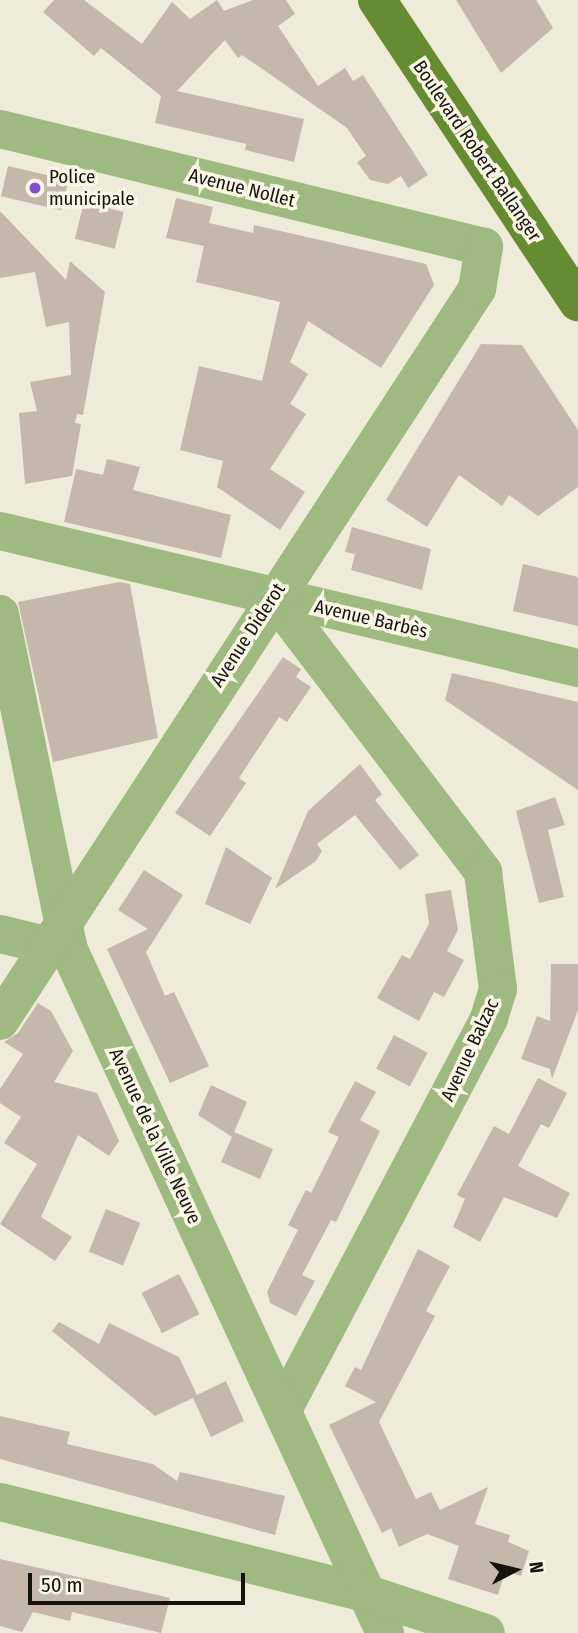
<!DOCTYPE html>
<html>
<head>
<meta charset="utf-8">
<style>
	body { margin:0 }
	#map { position:relative; width:578px; height:1633px; overflow:hidden; background:#eeebd9; font-family:"Fira Sans Condensed",sans-serif }
	div>[style] { position:absolute }
	.building>* { inset:0; background:#c5b8ab; transform-origin:0 0 }
	.minor>* { height:38px; margin:-19px; padding:0 19px; transform-origin:19px; border-radius:19px; background:#9eba81 }
	.major>* { height:38px; margin:-19px; padding:0 19px; transform-origin:19px; border-radius:19px; background:#658c31 }
	.dots>* { width:19px; height:19px; translate:-50% -50%; box-sizing:border-box; border:4px solid #fcf8e7; border-radius:50% }
	span { translate:-50% -50%; white-space:nowrap; text-align:center; line-height:1.15; -webkit-text-stroke:7px #fcf8e7; paint-order:stroke }
	.street-label { font-size:19px; color:#14130d }
	.poi-label { font-size:19px; color:#14130d }
	.left { translate:0 -50%; text-align:left }
	.north { position:absolute; left:480px; top:1535px; width:70px; height:70px; -webkit-text-stroke:5px #fcf8e7; paint-order:stroke; rotate:83deg; font-size:19px; font-weight:700; line-height:28px; text-align:center; color:#14130d }
	.north::after { content:''; display:block; margin:auto; width:24px; height:32px; background:#14130d; clip-path:polygon(50% 0,100% 100%,50% 72%,0 100%) }
	.scale { position:absolute; left:28px; top:1573px; width:217px; height:32px; box-sizing:border-box; border:4px solid #14130d; border-top:0; padding-left:9px; font-size:21px; line-height:24px; white-space:nowrap; color:#14130d; -webkit-text-stroke:5px #fcf8e7; paint-order:stroke }
</style>
</head>
<body>
<div id="map">
	<div class="building">
		<div style="clip-path:polygon(54px 0,84px 0,142px 44px,172px 2px,190px 19px,217px 0,224px 11px,253px 0,286px 0,295px 14px,278px 26px,318px 86px,345px 68px,353px 81px,363px 75px,428px 175px,408px 188px,401px 176px,388px 184px,370px 180px,357px 162px,366px 156px,347px 128px,242px 55px,238px 58px,225px 40px,177px 91px,304px 119px,294px 162px,245px 150px,246px 144px,155px 123px,161px 96px,101px 48px,94px 56px,43px 12px)"></div>
		<div style="clip-path:polygon(456px 0,536px 0,553px 28px,501px 73px)"></div>
		<div style="left:8px;top:166px;width:62px;height:31px;rotate:13deg"></div>
		<div style="clip-path:polygon(176px 198px,213px 207px,209px 223px,253px 233px,254px 225px,426px 264px,434px 285px,381px 368px,308px 321px,290px 362px,308px 374px,290px 404px,306px 414px,270px 469px,305px 492px,280px 530px,217px 487px,223px 461px,180px 450px,199px 366px,262px 381px,280px 302px,196px 282px,204px 246px,166px 238px)"></div>
		<div style="left:84px;top:202px;width:41px;height:38px;rotate:14deg"></div>
		<div style="clip-path:polygon(0 211px,66px 280px,70px 261px,105px 292px,83px 415px,77px 414px,75px 423px,81px 424px,72px 476px,25px 484px,19px 413px,37px 411px,30px 382px,71px 375px,69px 322px,46px 327px,35px 272px,0 278px)"></div>
		<div style="clip-path:polygon(481px 344px,522px 345px,578px 430px,578px 487px,538px 516px,509px 495px,502px 506px,459px 475px,427px 527px,386px 500px)"></div>
		<div style="clip-path:polygon(107px 459px,140px 467px,133px 490px,231px 515px,221px 558px,64px 522px,76px 469px,103px 475px)"></div>
		<div style="clip-path:polygon(352px 527px,431px 549px,422px 590px,351px 570px,355px 554px,345px 552px)"></div>
		<div style="clip-path:polygon(523px 564px,578px 577px,578px 626px,513px 611px)"></div>
		<div style="clip-path:polygon(119px 582px,130px 584px,158px 738px,53px 762px,18px 602px)"></div>
		<div style="clip-path:polygon(283px 657px,301px 669px,296px 677px,311px 687px,287px 722px,279px 717px,239px 778px,246px 783px,210px 836px,175px 813px)"></div>
		<div style="clip-path:polygon(452px 673px,578px 702px,578px 790px,445px 700px)"></div>
		<div style="clip-path:polygon(360px 764px,382px 794px,375px 800px,419px 855px,400px 870px,355px 815px,317px 844px,322px 851px,316px 861px,275px 889px,308px 811px)"></div>
		<div style="clip-path:polygon(555px 797px,565px 825px,548px 830px,564px 897px,539px 903px,516px 811px)"></div>
		<div style="clip-path:polygon(226px 847px,272px 878px,250px 924px,205px 904px)"></div>
		<div style="clip-path:polygon(144px 870px,183px 895px,146px 952px,165px 996px,174px 992px,209px 1066px,170px 1083px,107px 949px,148px 929px,118px 910px)"></div>
		<div style="clip-path:polygon(451px 890px,458px 930px,447px 951px,464px 960px,444px 997px,434px 992px,419px 1021px,377px 998px,402px 955px,410px 959px,429px 924px,425px 894px)"></div>
		<div style="clip-path:polygon(551px 964px,578px 964px,578px 1010px,552px 1079px,550px 1069px,521px 1059px,537px 1016px,550px 1021px)"></div>
		<div style="clip-path:polygon(38px 1003px,51px 1011px,73px 1051px,54px 1082px,97px 1093px,119px 1141px,109px 1156px,78px 1135px,41px 1217px,72px 1237px,55px 1261px,0 1224px,37px 1164px,4px 1143px,21px 1117px,0 1103px,0 1089px,23px 1054px,4px 1042px,18px 1033px)"></div>
		<div style="left:394px;top:1035px;width:38px;height:38px;rotate:28deg"></div>
		<div style="clip-path:polygon(538px 1078px,567px 1093px,549px 1128px,541px 1124px,518px 1166px,570px 1193px,557px 1218px,504px 1197px,480px 1242px,453px 1227px,465px 1199px,457px 1195px,494px 1126px,509px 1134px)"></div>
		<div style="clip-path:polygon(355px 1081px,376px 1092px,360px 1120px,380px 1131px,336px 1222px,331px 1220px,302px 1275px,315px 1281px,296px 1316px,270px 1303px,267px 1292px,298px 1230px,288px 1225px,306px 1190px,311px 1193px,339px 1137px,328px 1132px)"></div>
		<div style="clip-path:polygon(211px 1085px,247px 1102px,234px 1132px,273px 1149px,260px 1179px,221px 1162px,232px 1137px,198px 1115px)"></div>
		<div style="left:106px;top:1209px;width:37px;height:46px;rotate:22deg"></div>
		<div style="clip-path:polygon(418px 1249px,450px 1266px,426px 1311px,435px 1316px,379px 1422px,416px 1499px,431px 1492px,440px 1510px,488px 1487px,475px 1524px,510px 1535px,508px 1542px,529px 1551px,521px 1576px,505px 1571px,498px 1595px,448px 1579px,459px 1546px,427px 1534px,399px 1547px,391px 1528px,382px 1533px,329px 1425px,376px 1402px,345px 1386px,355px 1367px,361px 1370px)"></div>
		<div style="left:179px;top:1274px;width:45px;height:42px;rotate:63deg"></div>
		<div style="clip-path:polygon(59px 1322px,99px 1344px,109px 1323px,179px 1357px,197px 1395px,226px 1381px,244px 1421px,211px 1437px,193px 1398px,155px 1416px,52px 1331px)"></div>
		<div style="clip-path:polygon(0 1416px,70px 1432px,67px 1444px,153px 1464px,177px 1481px,180px 1472px,285px 1496px,275px 1535px,0 1459px)"></div>
		<div style="clip-path:polygon(0 1559px,170px 1598px,161px 1633px,72px 1612px,70px 1621px,33px 1612px,22px 1632px,0 1626px)"></div>
	</div>
	<div class="minor">
		<div style="left:0;top:129px;width:498px;rotate:13.7deg"></div>
		<div style="left:0;top:531px;width:594px;rotate:13.33deg"></div>
		<div style="left:273px;top:596px;width:347px;rotate:52.7deg"></div>
		<div style="left:483px;top:872px;width:118px;rotate:82.7deg"></div>
		<div style="left:498px;top:989px;width:31px;rotate:107deg"></div>
		<div style="left:489px;top:1019px;width:442px;rotate:117.8deg"></div>
		<div style="left:0;top:614px;width:343px;rotate:78.4deg"></div>
		<div style="left:69px;top:950px;width:753px;rotate:65.17deg"></div>
		<div style="left:0;top:934px;width:51px;rotate:13.5deg"></div>
		<div style="left:0;top:1021px;width:874px;rotate:-56.91deg"></div>
		<div style="left:477px;top:289px;width:43px;rotate:-80.5deg"></div>
		<div style="left:0;top:1502px;width:379px;rotate:14deg"></div>
		<div style="left:368px;top:1594px;width:124px;rotate:18.3deg"></div>
	</div>
	<div class="major">
		<div style="left:377px;top:0;width:363px;rotate:56.4deg"></div>
	</div>
	<div class="dots">
		<div style="left:35px;top:188px;background:#7e50c8"></div>
	</div>
	<div class="street-label">
		<span style="left:477px;top:151px;rotate:56deg">Boulevard Robert Ballanger</span>
		<span style="left:242px;top:188px;rotate:14deg">Avenue Nollet</span>
		<span style="left:371px;top:619px;rotate:13deg">Avenue Barbès</span>
		<span style="left:248px;top:635px;rotate:-57deg">Avenue Diderot</span>
		<span style="left:470px;top:1050px;rotate:-65deg">Avenue Balzac</span>
		<span style="left:155px;top:1136px;rotate:65deg">Avenue de la Ville Neuve</span>
	</div>
	<div class="poi-label">
		<span class="left" style="left:49px;top:188px">Police<br>municipale</span>
	</div>
	<div class="north">N</div>
	<div class="scale">50 m</div>
</div>
</body>
</html>
